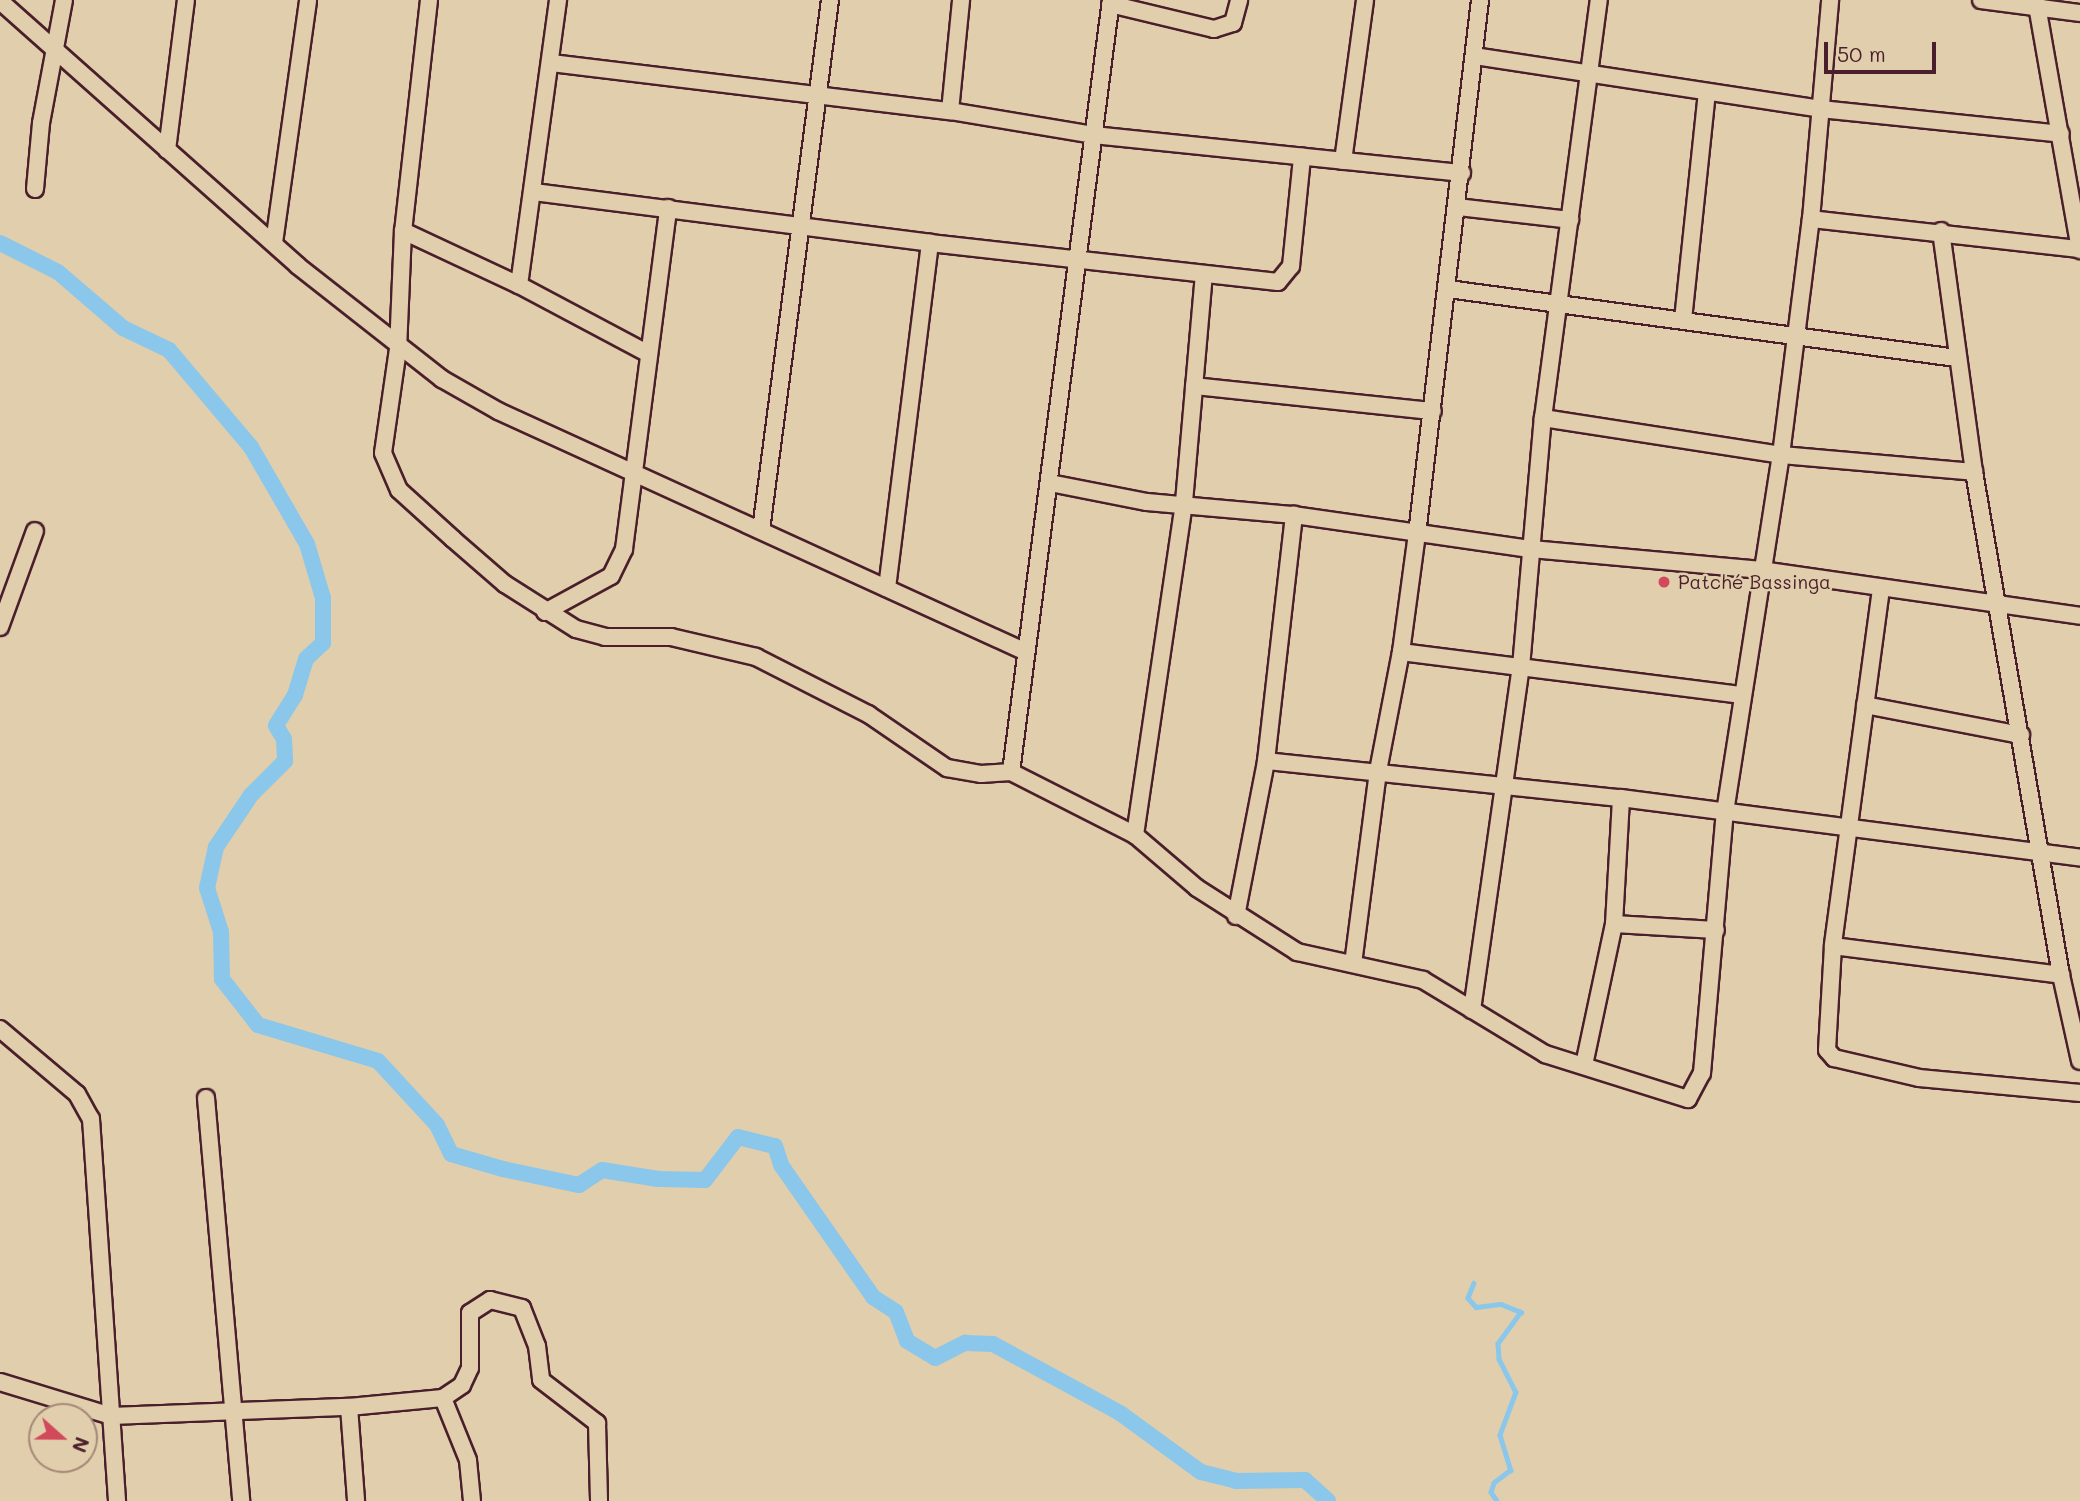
<!DOCTYPE html>
<html>
<head>
<meta charset="utf-8">
<style>
	body { margin:0 }
	#map { position:relative; width:2080px; height:1501px; overflow:hidden; background:#e1ceac; font-family:Mali,sans-serif }
	div>[style] { position:absolute }
	.stream>* { height:4.5px; margin:-2.25px; padding:0 2.25px; transform-origin:2.25px; border-radius:2.25px; background:#8ac7ea }
	.canal>* { height:16px; margin:-8px; padding:0 8px; transform-origin:8px; border-radius:8px; background:#8ac7ea }
	.roads { filter:drop-shadow(2px 0 #4a1f2b) drop-shadow(-2px 0 #4a1f2b) drop-shadow(0 2px #4a1f2b) drop-shadow(0 -2px #4a1f2b) }
	.minor>* { height:16px; margin:-8px; padding:0 8px; transform-origin:8px; border-radius:8px; background:#e1ceac }
	.dots>* { width:19px; height:19px; translate:-50% -50%; box-sizing:border-box; border:4px solid #e1ceac; border-radius:50% }
	span { translate:-50% -50%; white-space:nowrap; text-align:center; line-height:1.15; -webkit-text-stroke:5px #e1ceac; paint-order:stroke }
	.poi-label { font-size:19px; color:#4a1f2b }
	.left { translate:0 -50%; text-align:left }
	.north { position:absolute; left:28px; top:1403px; width:70px; height:70px; box-sizing:border-box; background:#e1ceac; border:2px solid #a58878; border-radius:50%; rotate:111deg; font-size:19px; font-weight:700; line-height:28px; text-align:center; color:#4a1f2b }
	.north::after { content:''; display:block; margin:auto; width:24px; height:32px; background:#d1495b; clip-path:polygon(50% 0,100% 100%,50% 72%,0 100%) }
	.scale { position:absolute; left:1824px; top:42px; width:112px; height:32px; box-sizing:border-box; border:4px solid #4a1f2b; border-top:0; padding-left:9px; font-size:21px; line-height:24px; white-space:nowrap; color:#4a1f2b; -webkit-text-stroke:5px #e1ceac; paint-order:stroke }
</style>
</head>
<body>
<div id="map">
	<div class="stream">
		<div style="left:1474px;top:1283px;width:16px;rotate:112deg"></div>
		<div style="left:1468px;top:1298px;width:12px;rotate:48deg"></div>
		<div style="left:1476px;top:1307px;width:25px;rotate:-7deg"></div>
		<div style="left:1501px;top:1304px;width:22px;rotate:22deg"></div>
		<div style="left:1521px;top:1312px;width:39px;rotate:126deg"></div>
		<div style="left:1498px;top:1344px;width:15px;rotate:86deg"></div>
		<div style="left:1499px;top:1359px;width:37px;rotate:63deg"></div>
		<div style="left:1516px;top:1392px;width:46px;rotate:110.4deg"></div>
		<div style="left:1500px;top:1435px;width:37px;rotate:73deg"></div>
		<div style="left:1511px;top:1470px;width:21px;rotate:143deg"></div>
		<div style="left:1494px;top:1483px;width:9px;rotate:108deg"></div>
		<div style="left:1491px;top:1492px;width:11px;rotate:56deg"></div>
	</div>
	<div class="canal">
		<div style="left:0;top:243px;width:65px;rotate:26.6deg"></div>
		<div style="left:58px;top:272px;width:86px;rotate:40.7deg"></div>
		<div style="left:123px;top:328px;width:51px;rotate:25.6deg"></div>
		<div style="left:169px;top:350px;width:127px;rotate:49.8deg"></div>
		<div style="left:251px;top:447px;width:112px;rotate:60deg"></div>
		<div style="left:307px;top:544px;width:56px;rotate:73.5deg"></div>
		<div style="left:323px;top:598px;width:45px;rotate:90deg"></div>
		<div style="left:323px;top:643px;width:23px;rotate:137deg"></div>
		<div style="left:306px;top:659px;width:38px;rotate:107deg"></div>
		<div style="left:295px;top:695px;width:36px;rotate:122deg"></div>
		<div style="left:276px;top:726px;width:15px;rotate:58deg"></div>
		<div style="left:284px;top:739px;width:22px;rotate:87deg"></div>
		<div style="left:285px;top:761px;width:48px;rotate:135deg"></div>
		<div style="left:251px;top:795px;width:63px;rotate:123.9deg"></div>
		<div style="left:216px;top:847px;width:42px;rotate:102.4deg"></div>
		<div style="left:207px;top:888px;width:46px;rotate:72.3deg"></div>
		<div style="left:221px;top:932px;width:47px;rotate:88.8deg"></div>
		<div style="left:222px;top:979px;width:58px;rotate:52deg"></div>
		<div style="left:258px;top:1025px;width:125px;rotate:16.7deg"></div>
		<div style="left:378px;top:1061px;width:87px;rotate:47.3deg"></div>
		<div style="left:437px;top:1125px;width:32px;rotate:64deg"></div>
		<div style="left:451px;top:1154px;width:54px;rotate:16.1deg"></div>
		<div style="left:503px;top:1169px;width:78px;rotate:11.9deg"></div>
		<div style="left:579px;top:1185px;width:27px;rotate:-33deg"></div>
		<div style="left:602px;top:1170px;width:57px;rotate:9.1deg"></div>
		<div style="left:658px;top:1179px;width:47px;rotate:1.2deg"></div>
		<div style="left:705px;top:1180px;width:54px;rotate:-52.5deg"></div>
		<div style="left:738px;top:1137px;width:38px;rotate:14deg"></div>
		<div style="left:775px;top:1146px;width:20px;rotate:72deg"></div>
		<div style="left:781px;top:1165px;width:161px;rotate:55.1deg"></div>
		<div style="left:873px;top:1297px;width:27px;rotate:33deg"></div>
		<div style="left:896px;top:1312px;width:31px;rotate:69deg"></div>
		<div style="left:907px;top:1341px;width:33px;rotate:31deg"></div>
		<div style="left:935px;top:1358px;width:34px;rotate:-27deg"></div>
		<div style="left:965px;top:1343px;width:28px;rotate:2deg"></div>
		<div style="left:993px;top:1344px;width:145px;rotate:28.5deg"></div>
		<div style="left:1120px;top:1413px;width:100px;rotate:36.1deg"></div>
		<div style="left:1201px;top:1472px;width:36px;rotate:14deg"></div>
		<div style="left:1236px;top:1481px;width:69px;rotate:-0.8deg"></div>
		<div style="left:1305px;top:1480px;width:31px;rotate:42deg"></div>
	</div>
	<div class="roads">
		<div class="minor">
			<div style="left:429px;top:0;width:232px;rotate:96.4deg"></div>
			<div style="left:403px;top:231px;width:118px;rotate:92.4deg"></div>
			<div style="left:398px;top:349px;width:105px;rotate:98.2deg"></div>
			<div style="left:383px;top:453px;width:40px;rotate:66.6deg"></div>
			<div style="left:399px;top:490px;width:73px;rotate:42.2deg"></div>
			<div style="left:453px;top:539px;width:69px;rotate:40.9deg"></div>
			<div style="left:505px;top:584px;width:84px;rotate:32.4deg"></div>
			<div style="left:576px;top:629px;width:30px;rotate:15deg"></div>
			<div style="left:605px;top:637px;width:66px"></div>
			<div style="left:671px;top:637px;width:87px;rotate:13.2deg"></div>
			<div style="left:756px;top:657px;width:126px;rotate:27deg"></div>
			<div style="left:868px;top:714px;width:96px;rotate:34.4deg"></div>
			<div style="left:947px;top:768px;width:35px;rotate:10deg"></div>
			<div style="left:981px;top:774px;width:30px;rotate:-4deg"></div>
			<div style="left:1011px;top:772px;width:139px;rotate:26.9deg"></div>
			<div style="left:1135px;top:835px;width:82px;rotate:40.5deg"></div>
			<div style="left:1197px;top:888px;width:119px;rotate:32.6deg"></div>
			<div style="left:1297px;top:952px;width:129px;rotate:12.5deg"></div>
			<div style="left:1423px;top:980px;width:143px;rotate:31.2deg"></div>
			<div style="left:1545px;top:1054px;width:150px;rotate:17.5deg"></div>
			<div style="left:1688px;top:1099px;width:30px;rotate:-62deg"></div>
			<div style="left:1702px;top:1073px;width:262px;rotate:-85deg"></div>
			<div style="left:1725px;top:812px;width:361px;rotate:-81.1deg"></div>
			<div style="left:1781px;top:455px;width:238px;rotate:-82.8deg"></div>
			<div style="left:1811px;top:219px;width:220px;rotate:-85deg"></div>
			<div style="left:1981px;top:0;width:100px;rotate:7.5deg"></div>
			<div style="left:2036px;top:0;width:254px;rotate:80deg"></div>
			<div style="left:0;top:1px;width:399px;rotate:41.6deg"></div>
			<div style="left:298px;top:266px;width:183px;rotate:38.1deg"></div>
			<div style="left:442px;top:379px;width:64px;rotate:29.7deg"></div>
			<div style="left:498px;top:411px;width:580px;rotate:24.53deg"></div>
			<div style="left:1110px;top:4px;width:107px;rotate:13.5deg"></div>
			<div style="left:1214px;top:29px;width:20px;rotate:-18deg"></div>
			<div style="left:1233px;top:23px;width:24px;rotate:-75deg"></div>
			<div style="left:1475px;top:56px;width:350px;rotate:8.7deg"></div>
			<div style="left:1821px;top:109px;width:241px;rotate:5.9deg"></div>
			<div style="left:551px;top:63px;width:402px;rotate:6.9deg"></div>
			<div style="left:950px;top:111px;width:146px;rotate:9.5deg"></div>
			<div style="left:1094px;top:135px;width:370px;rotate:5.9deg"></div>
			<div style="left:950px;top:111px;width:112px;rotate:-84.3deg"></div>
			<div style="left:167px;top:150px;width:151px;rotate:-82.8deg"></div>
			<div style="left:1343px;top:161px;width:162px;rotate:-82.2deg"></div>
			<div style="left:35px;top:189px;width:66px;rotate:-84.8deg"></div>
			<div style="left:41px;top:123px;width:125px;rotate:-79.4deg"></div>
			<div style="left:534px;top:192px;width:399px;rotate:7.3deg"></div>
			<div style="left:930px;top:243px;width:350px;rotate:6.4deg"></div>
			<div style="left:1278px;top:282px;width:21px;rotate:-51deg"></div>
			<div style="left:1291px;top:266px;width:110px;rotate:-84.2deg"></div>
			<div style="left:1458px;top:207px;width:113px;rotate:6.6deg"></div>
			<div style="left:1811px;top:219px;width:271px;rotate:6.4deg"></div>
			<div style="left:403px;top:231px;width:128px;rotate:25deg"></div>
			<div style="left:519px;top:285px;width:147px;rotate:28deg"></div>
			<div style="left:1941px;top:231px;width:243px;rotate:82.2deg"></div>
			<div style="left:1974px;top:472px;width:510px;rotate:80.19deg"></div>
			<div style="left:2061px;top:975px;width:88px;rotate:77.5deg"></div>
			<div style="left:274px;top:243px;width:245px;rotate:-82deg"></div>
			<div style="left:519px;top:285px;width:288px;rotate:-82.2deg"></div>
			<div style="left:1448px;top:289px;width:513px;rotate:7.73deg"></div>
			<div style="left:1683px;top:320px;width:229px;rotate:-84deg"></div>
			<div style="left:1194px;top:386px;width:240px;rotate:6deg"></div>
			<div style="left:1543px;top:418px;width:241px;rotate:8.8deg"></div>
			<div style="left:1781px;top:455px;width:194px;rotate:5deg"></div>
			<div style="left:1050px;top:483px;width:99px;rotate:11.1deg"></div>
			<div style="left:1147px;top:502px;width:148px;rotate:5.1deg"></div>
			<div style="left:1294px;top:515px;width:239px;rotate:8.2deg"></div>
			<div style="left:1531px;top:549px;width:232px;rotate:5.2deg"></div>
			<div style="left:1762px;top:570px;width:321px;rotate:8.2deg"></div>
			<div style="left:761px;top:530px;width:534px;rotate:-82.58deg"></div>
			<div style="left:887px;top:588px;width:348px;rotate:-82.9deg"></div>
			<div style="left:1881px;top:589px;width:360px;rotate:97.7deg"></div>
			<div style="left:1833px;top:946px;width:104px;rotate:93.3deg"></div>
			<div style="left:1827px;top:1050px;width:11px;rotate:49deg"></div>
			<div style="left:1834px;top:1058px;width:87px;rotate:13.2deg"></div>
			<div style="left:1919px;top:1078px;width:162px;rotate:5.3deg"></div>
			<div style="left:545px;top:612px;width:75px;rotate:-28.6deg"></div>
			<div style="left:611px;top:576px;width:30px;rotate:-64deg"></div>
			<div style="left:624px;top:549px;width:344px;rotate:-82.6deg"></div>
			<div style="left:0;top:627px;width:102px;rotate:-70deg"></div>
			<div style="left:1401px;top:652px;width:344px;rotate:7.2deg"></div>
			<div style="left:1865px;top:705px;width:159px;rotate:10.9deg"></div>
			<div style="left:1266px;top:761px;width:357px;rotate:6deg"></div>
			<div style="left:1621px;top:798px;width:463px;rotate:7.4deg"></div>
			<div style="left:1011px;top:772px;width:778px;rotate:-82.62deg"></div>
			<div style="left:1135px;top:835px;width:337px;rotate:-81.6deg"></div>
			<div style="left:1184px;top:502px;width:228px;rotate:-85deg"></div>
			<div style="left:1236px;top:916px;width:158px;rotate:-79deg"></div>
			<div style="left:1266px;top:761px;width:248px;rotate:-83.5deg"></div>
			<div style="left:1614px;top:924px;width:102px;rotate:3.4deg"></div>
			<div style="left:1833px;top:946px;width:230px;rotate:7.2deg"></div>
			<div style="left:1353px;top:964px;width:195px;rotate:-82.6deg"></div>
			<div style="left:1378px;top:771px;width:121px;rotate:-79.1deg"></div>
			<div style="left:1401px;top:652px;width:119px;rotate:-82.3deg"></div>
			<div style="left:1417px;top:534px;width:538px;rotate:-83.27deg"></div>
			<div style="left:1472px;top:1010px;width:346px;rotate:-81.9deg"></div>
			<div style="left:1521px;top:667px;width:250px;rotate:-85deg"></div>
			<div style="left:1543px;top:418px;width:422px;rotate:-82.4deg"></div>
			<div style="left:0;top:1029px;width:101px;rotate:40.2deg"></div>
			<div style="left:77px;top:1094px;width:29px;rotate:61deg"></div>
			<div style="left:91px;top:1119px;width:383px;rotate:86.1deg"></div>
			<div style="left:1584px;top:1065px;width:144px;rotate:-78deg"></div>
			<div style="left:1614px;top:924px;width:126px;rotate:-86.8deg"></div>
			<div style="left:206px;top:1098px;width:405px;rotate:85deg"></div>
			<div style="left:0;top:1382px;width:116px;rotate:17deg"></div>
			<div style="left:111px;top:1416px;width:238px;rotate:-2.2deg"></div>
			<div style="left:349px;top:1407px;width:94px;rotate:-5.5deg"></div>
			<div style="left:349px;top:1407px;width:94px;rotate:85.7deg"></div>
			<div style="left:472px;top:1501px;width:41px;rotate:-95.6deg"></div>
			<div style="left:468px;top:1460px;width:67px;rotate:-112deg"></div>
			<div style="left:443px;top:1398px;width:23px;rotate:-34deg"></div>
			<div style="left:462px;top:1385px;width:19px;rotate:-65deg"></div>
			<div style="left:470px;top:1368px;width:55px;rotate:-90deg"></div>
			<div style="left:470px;top:1313px;width:24px;rotate:-33deg"></div>
			<div style="left:490px;top:1300px;width:33px;rotate:14deg"></div>
			<div style="left:522px;top:1308px;width:41px;rotate:68.5deg"></div>
			<div style="left:537px;top:1346px;width:34px;rotate:83deg"></div>
			<div style="left:541px;top:1380px;width:71px;rotate:37.5deg"></div>
			<div style="left:597px;top:1423px;width:78px;rotate:88.5deg"></div>
		</div>
	</div>
	<div class="dots">
		<div style="left:1664px;top:582px;background:#d1495b"></div>
	</div>
	<div class="poi-label">
		<span class="left" style="left:1678px;top:582px">Patché Bassinga</span>
	</div>
	<div class="north">N</div>
	<div class="scale">50 m</div>
</div>
</body>
</html>
